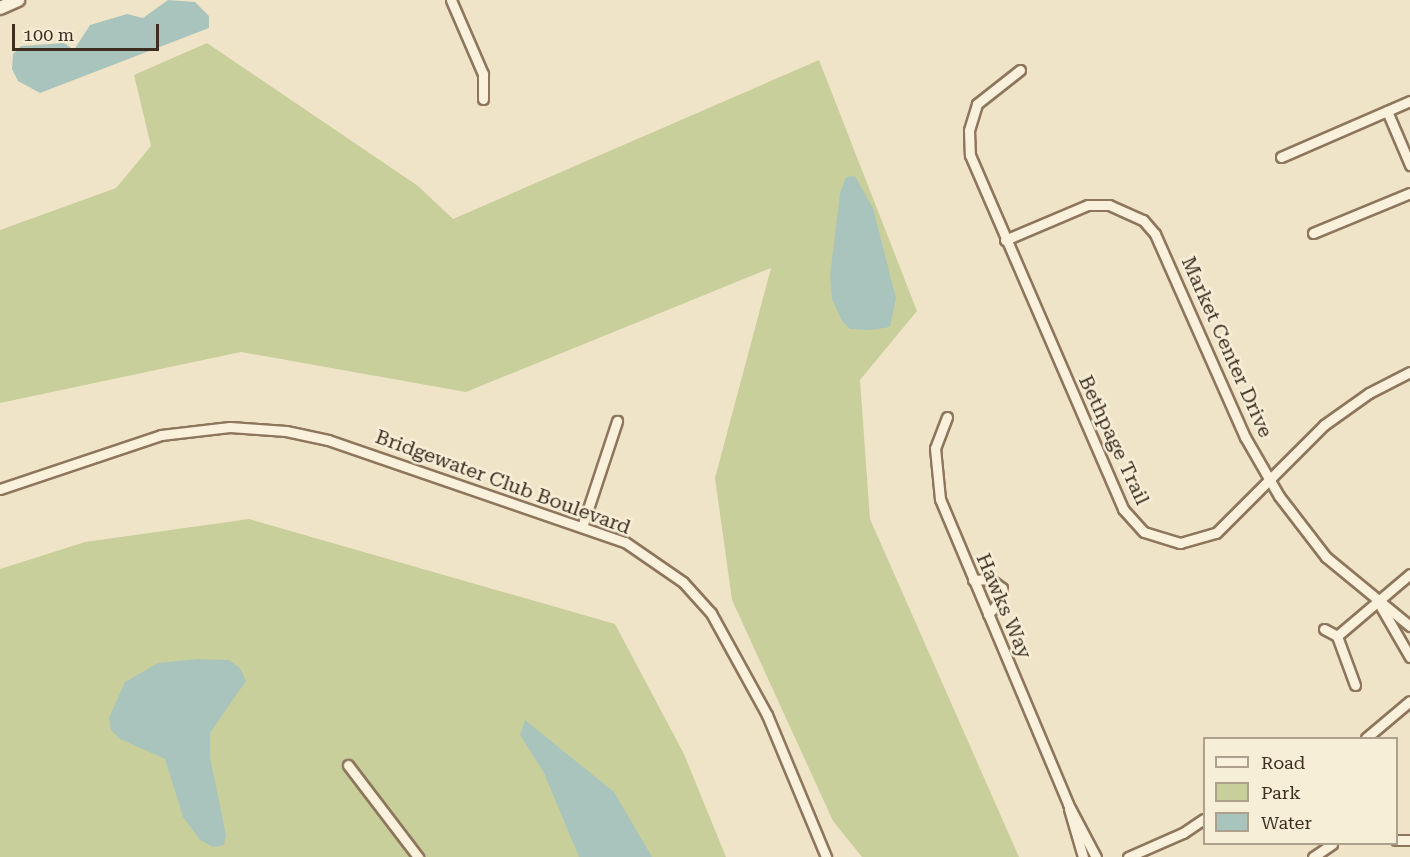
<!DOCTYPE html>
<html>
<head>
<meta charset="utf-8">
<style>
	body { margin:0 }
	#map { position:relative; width:1410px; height:857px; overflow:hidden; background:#f0e4c8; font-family:"Roboto Serif",serif }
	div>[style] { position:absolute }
	.green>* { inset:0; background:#c9cf9b }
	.water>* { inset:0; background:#a9c4bc }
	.roads { filter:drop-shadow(2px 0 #8d765c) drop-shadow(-2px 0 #8d765c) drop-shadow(0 2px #8d765c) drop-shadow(0 -2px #8d765c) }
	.minor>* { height:9px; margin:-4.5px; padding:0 4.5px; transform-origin:4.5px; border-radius:4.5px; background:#faf1dc }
	.tertiary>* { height:12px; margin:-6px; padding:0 6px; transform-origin:6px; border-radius:6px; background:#faf1dc }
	span { translate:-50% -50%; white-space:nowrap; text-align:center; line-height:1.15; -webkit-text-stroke:5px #f7eed8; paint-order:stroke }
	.street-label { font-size:20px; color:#3d2e20 }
	.legend { position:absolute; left:1203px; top:737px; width:195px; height:108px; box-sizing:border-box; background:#f7eed8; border:2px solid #ada18e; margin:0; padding:8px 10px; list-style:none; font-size:18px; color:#3d2e20 }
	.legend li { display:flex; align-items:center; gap:12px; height:30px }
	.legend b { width:30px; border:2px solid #ada18e }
	.scale { position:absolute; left:12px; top:24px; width:147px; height:27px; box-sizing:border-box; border:3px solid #3d2e20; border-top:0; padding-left:8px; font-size:18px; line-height:21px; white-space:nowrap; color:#3d2e20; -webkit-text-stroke:4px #f7eed8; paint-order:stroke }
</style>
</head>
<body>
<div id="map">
	<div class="green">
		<div style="clip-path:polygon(207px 43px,418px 186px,453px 219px,819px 60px,917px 311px,860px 380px,870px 519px,1019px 857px,862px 857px,833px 821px,732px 600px,715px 478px,771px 268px,466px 392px,241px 352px,0 403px,0 230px,116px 188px,151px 146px,134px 75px)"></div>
		<div style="clip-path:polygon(249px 519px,615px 624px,684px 754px,726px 857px,0 857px,0 569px,85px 542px)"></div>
	</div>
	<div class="water">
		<div style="clip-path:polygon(168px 0,195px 2px,209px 16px,209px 28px,40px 93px,18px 81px,12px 69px,13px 54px,21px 46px,64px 43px,74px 50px,90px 25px,127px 14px,143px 18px)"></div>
		<div style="clip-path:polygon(855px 176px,873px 208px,896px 298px,890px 327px,871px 330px,850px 329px,842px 321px,832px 299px,830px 276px,840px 193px,846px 177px)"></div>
		<div style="clip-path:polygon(198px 659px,229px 660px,240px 668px,246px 681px,210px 733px,210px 757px,226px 835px,224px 845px,213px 847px,200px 840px,183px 817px,165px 759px,120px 739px,111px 730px,109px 718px,125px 682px,158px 663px)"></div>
		<div style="clip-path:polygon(525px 720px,614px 792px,652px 857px,579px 857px,544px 773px,520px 735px)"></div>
	</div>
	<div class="roads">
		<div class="minor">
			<div style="left:451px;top:0;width:81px;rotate:66.6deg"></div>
			<div style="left:483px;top:74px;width:25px;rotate:90deg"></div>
			<div style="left:1020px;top:70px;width:55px;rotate:141.7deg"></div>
			<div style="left:977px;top:104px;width:27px;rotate:107deg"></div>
			<div style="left:969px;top:130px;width:25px;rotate:88deg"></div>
			<div style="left:970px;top:155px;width:386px;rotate:66.6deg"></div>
			<div style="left:1123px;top:509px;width:31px;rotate:48deg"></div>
			<div style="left:1144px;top:532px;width:38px;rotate:17deg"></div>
			<div style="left:1180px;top:543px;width:37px;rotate:-16deg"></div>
			<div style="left:1216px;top:533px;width:153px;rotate:-45deg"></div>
			<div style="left:1324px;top:425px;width:55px;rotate:-35.4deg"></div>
			<div style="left:1369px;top:393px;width:46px;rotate:-27.1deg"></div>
			<div style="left:1387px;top:111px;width:59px;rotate:66.9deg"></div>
			<div style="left:1281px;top:157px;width:141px;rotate:-23.5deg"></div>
			<div style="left:1313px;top:233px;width:105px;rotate:-22.4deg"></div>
			<div style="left:1005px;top:240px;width:90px;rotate:-22.9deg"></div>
			<div style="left:1088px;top:205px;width:21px"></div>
			<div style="left:1109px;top:205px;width:37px;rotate:24deg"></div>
			<div style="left:1143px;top:220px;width:18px;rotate:49deg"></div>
			<div style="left:1155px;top:234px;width:222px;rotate:66.1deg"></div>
			<div style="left:1245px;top:437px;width:68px;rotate:60deg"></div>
			<div style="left:1279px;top:496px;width:77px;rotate:52.4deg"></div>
			<div style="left:1326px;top:557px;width:109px;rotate:39.4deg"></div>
			<div style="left:947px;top:417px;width:33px;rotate:111deg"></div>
			<div style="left:935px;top:448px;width:51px;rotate:84.4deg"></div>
			<div style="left:940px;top:499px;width:331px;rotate:67.2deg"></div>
			<div style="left:1068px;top:804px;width:60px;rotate:62.2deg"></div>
			<div style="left:0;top:489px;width:170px;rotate:-18.5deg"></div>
			<div style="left:161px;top:435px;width:69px;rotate:-6.6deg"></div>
			<div style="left:230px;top:427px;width:56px;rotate:4.1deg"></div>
			<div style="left:286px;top:431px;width:43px;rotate:12.1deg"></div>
			<div style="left:328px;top:440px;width:314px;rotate:19deg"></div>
			<div style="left:625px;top:542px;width:70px;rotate:34.6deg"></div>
			<div style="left:683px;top:582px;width:42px;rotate:47.9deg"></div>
			<div style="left:711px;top:613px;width:116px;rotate:61.2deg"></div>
			<div style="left:767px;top:715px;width:154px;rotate:67.4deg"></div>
			<div style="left:582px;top:527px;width:112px;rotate:-71.7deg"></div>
			<div style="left:973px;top:580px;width:17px;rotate:-3deg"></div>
			<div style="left:990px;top:579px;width:15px;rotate:37deg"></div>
			<div style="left:1002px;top:588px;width:16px;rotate:105deg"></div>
			<div style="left:998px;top:603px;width:15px;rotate:132deg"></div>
			<div style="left:1381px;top:607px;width:58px;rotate:59.9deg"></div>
			<div style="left:1324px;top:629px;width:15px;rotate:28deg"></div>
			<div style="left:1355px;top:685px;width:52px;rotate:-110.2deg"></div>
			<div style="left:1337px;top:636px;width:96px;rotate:-40.3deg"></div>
			<div style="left:1366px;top:738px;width:57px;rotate:-40.1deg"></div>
			<div style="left:348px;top:765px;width:116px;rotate:52.7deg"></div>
			<div style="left:1069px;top:809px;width:50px;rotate:73.7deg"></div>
			<div style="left:1396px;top:840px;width:14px"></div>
			<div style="left:1128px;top:857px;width:60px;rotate:-23.6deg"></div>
			<div style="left:1183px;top:833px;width:25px;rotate:-34deg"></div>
			<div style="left:1313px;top:857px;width:23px;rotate:-34deg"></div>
		</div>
		<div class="tertiary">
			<div style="left:0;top:8px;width:20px;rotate:-24deg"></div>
		</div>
	</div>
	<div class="street-label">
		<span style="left:1227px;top:347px;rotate:66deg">Market Center Drive</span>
		<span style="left:1114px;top:440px;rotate:65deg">Bethpage Trail</span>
		<span style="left:503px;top:482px;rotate:20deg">Bridgewater Club Boulevard</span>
		<span style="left:1004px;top:606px;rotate:67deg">Hawks Way</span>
	</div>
	<ul class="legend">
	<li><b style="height:8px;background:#faf1dc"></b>Road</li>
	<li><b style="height:16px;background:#c9cf9b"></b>Park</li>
	<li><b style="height:16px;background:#a9c4bc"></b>Water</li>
	</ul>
	<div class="scale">100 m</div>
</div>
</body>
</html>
